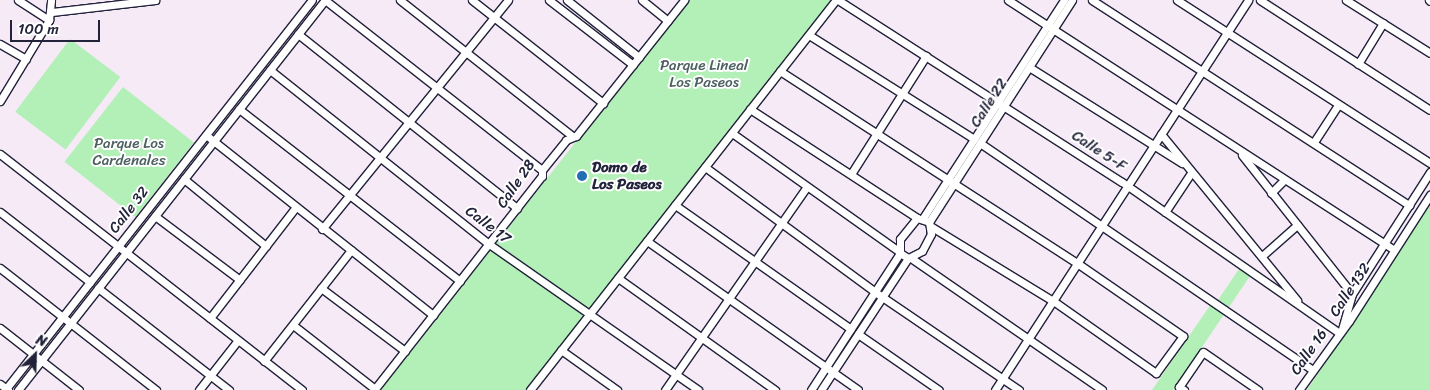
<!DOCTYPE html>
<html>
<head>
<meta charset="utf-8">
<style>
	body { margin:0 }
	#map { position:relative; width:1430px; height:390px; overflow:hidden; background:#f6eaf7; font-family:Sriracha,sans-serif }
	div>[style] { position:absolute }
	.green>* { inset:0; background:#b2f0b7; transform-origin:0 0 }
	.roads { filter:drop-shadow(1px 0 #22223b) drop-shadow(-1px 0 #22223b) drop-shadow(0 1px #22223b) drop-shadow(0 -1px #22223b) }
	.minor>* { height:7px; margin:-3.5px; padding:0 3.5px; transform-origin:3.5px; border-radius:3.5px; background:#fff }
	.dots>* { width:14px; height:14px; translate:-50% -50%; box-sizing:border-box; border:2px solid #fff; border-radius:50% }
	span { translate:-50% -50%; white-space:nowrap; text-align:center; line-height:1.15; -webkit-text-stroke:4px #fff; paint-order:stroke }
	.park-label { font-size:15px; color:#4d6060 }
	.street-label { font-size:15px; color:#22223b }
	.poi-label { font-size:15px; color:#22223b; font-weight:700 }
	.left { translate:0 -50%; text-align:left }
	.north { position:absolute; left:10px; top:330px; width:50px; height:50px; -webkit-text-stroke:4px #fff; paint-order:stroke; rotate:24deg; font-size:14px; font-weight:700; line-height:20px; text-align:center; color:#22223b }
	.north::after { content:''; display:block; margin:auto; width:18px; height:22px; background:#22223b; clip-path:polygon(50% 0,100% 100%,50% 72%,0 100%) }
	.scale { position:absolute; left:10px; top:20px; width:90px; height:22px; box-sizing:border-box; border:2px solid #22223b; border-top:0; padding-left:6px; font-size:15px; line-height:18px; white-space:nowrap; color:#22223b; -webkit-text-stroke:4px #fff; paint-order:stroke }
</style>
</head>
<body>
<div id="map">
	<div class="green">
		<div style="clip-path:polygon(687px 0,836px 0,526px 390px,381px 390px)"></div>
		<div style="left:70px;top:39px;width:63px;height:91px;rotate:37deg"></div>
		<div style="left:123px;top:87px;width:90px;height:95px;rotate:38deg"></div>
		<div style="clip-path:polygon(1430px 205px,1430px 390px,1307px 390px)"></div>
		<div style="clip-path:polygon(1239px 269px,1250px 276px,1173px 390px,1152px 390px,1211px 304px,1218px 300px)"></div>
	</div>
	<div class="roads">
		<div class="minor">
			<div style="left:18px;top:0;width:37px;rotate:33deg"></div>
			<div style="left:325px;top:0;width:276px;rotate:38.1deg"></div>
			<div style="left:400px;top:0;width:219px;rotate:38.3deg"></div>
			<div style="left:472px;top:0;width:167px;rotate:38.2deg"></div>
			<div style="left:549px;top:0;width:106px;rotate:37.7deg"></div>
			<div style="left:567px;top:0;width:92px;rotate:38.4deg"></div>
			<div style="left:642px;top:0;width:33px;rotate:39deg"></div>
			<div style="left:838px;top:0;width:337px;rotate:32.7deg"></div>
			<div style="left:1122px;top:182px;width:264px;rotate:34.8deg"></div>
			<div style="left:1008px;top:0;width:460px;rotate:32.9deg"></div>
			<div style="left:1092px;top:0;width:378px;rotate:32.9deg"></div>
			<div style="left:1177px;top:0;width:301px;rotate:32.8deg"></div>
			<div style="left:1260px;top:0;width:202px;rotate:32.9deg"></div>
			<div style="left:1346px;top:0;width:99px;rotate:32.2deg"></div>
			<div style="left:1429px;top:0;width:1px;rotate:45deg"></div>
			<div style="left:52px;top:12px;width:104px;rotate:-6.6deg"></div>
			<div style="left:298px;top:34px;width:280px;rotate:38.5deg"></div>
			<div style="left:809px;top:35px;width:195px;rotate:32.2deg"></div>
			<div style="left:0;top:44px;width:30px;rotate:30deg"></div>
			<div style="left:1358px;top:64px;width:48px;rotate:-58.6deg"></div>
			<div style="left:1029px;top:67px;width:181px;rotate:32.1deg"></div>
			<div style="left:270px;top:70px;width:280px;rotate:38.5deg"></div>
			<div style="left:489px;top:244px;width:255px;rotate:34.9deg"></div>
			<div style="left:780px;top:71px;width:354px;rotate:32.9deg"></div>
			<div style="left:1077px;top:263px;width:129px;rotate:34.6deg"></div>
			<div style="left:1183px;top:336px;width:46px;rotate:126.1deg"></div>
			<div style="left:1156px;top:373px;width:126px;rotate:-145deg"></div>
			<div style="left:1053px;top:301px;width:142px;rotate:-148.6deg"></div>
			<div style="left:0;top:101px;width:95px;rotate:-58.8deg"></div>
			<div style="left:49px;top:20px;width:20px;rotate:-84deg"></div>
			<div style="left:239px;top:109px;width:280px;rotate:37.9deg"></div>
			<div style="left:750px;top:109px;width:199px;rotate:33.1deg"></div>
			<div style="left:732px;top:133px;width:206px;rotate:35.3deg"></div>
			<div style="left:1161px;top:134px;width:215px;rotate:50.7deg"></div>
			<div style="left:206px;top:135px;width:290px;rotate:38.4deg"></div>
			<div style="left:1314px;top:142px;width:44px;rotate:-57deg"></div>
			<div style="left:980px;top:143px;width:403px;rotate:34.3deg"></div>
			<div style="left:0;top:154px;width:383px;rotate:38deg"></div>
			<div style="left:1242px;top:155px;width:177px;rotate:51.6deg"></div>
			<div style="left:705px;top:167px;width:211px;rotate:36.3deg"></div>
			<div style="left:875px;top:292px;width:174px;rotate:34.2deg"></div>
			<div style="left:851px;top:174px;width:140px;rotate:-57.6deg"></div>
			<div style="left:184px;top:179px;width:106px;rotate:39.3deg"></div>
			<div style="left:1271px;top:193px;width:18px;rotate:-45deg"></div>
			<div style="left:675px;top:205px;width:215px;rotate:35.2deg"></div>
			<div style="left:0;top:212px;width:114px;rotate:37.9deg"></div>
			<div style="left:1165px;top:212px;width:47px;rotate:-56.3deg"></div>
			<div style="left:155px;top:216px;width:106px;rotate:37deg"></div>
			<div style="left:917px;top:218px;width:13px;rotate:18deg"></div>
			<div style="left:929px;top:222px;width:12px;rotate:81deg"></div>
			<div style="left:931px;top:234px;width:19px;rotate:118deg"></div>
			<div style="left:922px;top:251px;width:16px;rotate:153deg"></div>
			<div style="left:908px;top:258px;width:9px;rotate:-148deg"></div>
			<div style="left:900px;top:253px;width:14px;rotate:-90deg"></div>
			<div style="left:900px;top:239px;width:27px;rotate:-51deg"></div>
			<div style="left:923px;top:218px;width:260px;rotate:-57.1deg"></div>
			<div style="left:929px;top:222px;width:264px;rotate:-57.2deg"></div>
			<div style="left:322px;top:229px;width:295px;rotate:-50.9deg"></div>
			<div style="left:647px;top:241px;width:258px;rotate:35.2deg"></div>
			<div style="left:1262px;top:256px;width:47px;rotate:-41.5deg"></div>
			<div style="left:911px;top:258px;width:232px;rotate:34.6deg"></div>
			<div style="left:0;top:268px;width:198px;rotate:38deg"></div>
			<div style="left:618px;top:278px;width:193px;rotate:35.5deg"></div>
			<div style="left:98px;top:288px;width:166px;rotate:37.9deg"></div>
			<div style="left:321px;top:288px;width:105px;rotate:36.9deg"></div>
			<div style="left:210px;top:318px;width:139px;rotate:-52.3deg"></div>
			<div style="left:293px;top:325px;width:104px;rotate:38deg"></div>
			<div style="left:0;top:328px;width:100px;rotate:38.1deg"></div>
			<div style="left:1342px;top:329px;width:36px;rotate:-74deg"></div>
			<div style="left:1352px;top:294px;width:145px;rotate:-57.4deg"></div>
			<div style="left:858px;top:334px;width:98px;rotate:34.7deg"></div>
			<div style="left:561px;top:350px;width:69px;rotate:35.5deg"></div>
			<div style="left:264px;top:361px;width:141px;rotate:-51.9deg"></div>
			<div style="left:0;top:384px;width:10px;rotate:37deg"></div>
			<div style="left:5px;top:390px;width:496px;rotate:-51.8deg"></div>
			<div style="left:18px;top:390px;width:496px;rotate:-51.8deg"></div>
			<div style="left:199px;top:390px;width:63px;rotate:-52deg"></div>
			<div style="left:374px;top:390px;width:272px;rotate:-51.9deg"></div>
			<div style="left:542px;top:176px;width:6px;rotate:-90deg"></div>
			<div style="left:542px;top:170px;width:38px;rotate:-51deg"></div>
			<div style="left:566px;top:140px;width:11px;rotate:-22deg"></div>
			<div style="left:576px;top:136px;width:174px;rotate:-51.5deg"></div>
			<div style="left:530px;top:390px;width:496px;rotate:-51.9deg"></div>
			<div style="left:665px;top:390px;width:246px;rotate:-55.1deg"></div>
			<div style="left:811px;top:390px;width:163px;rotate:-57deg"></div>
			<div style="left:821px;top:390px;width:158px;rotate:-56.6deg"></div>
			<div style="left:995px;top:390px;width:465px;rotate:-57deg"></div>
			<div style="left:1184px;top:390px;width:6px;rotate:-149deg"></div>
			<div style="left:1179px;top:387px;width:42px;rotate:-55.6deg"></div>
			<div style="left:1203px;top:352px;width:67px;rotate:34.6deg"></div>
			<div style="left:1299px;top:390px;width:85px;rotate:-54.1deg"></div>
			<div style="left:1349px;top:321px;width:150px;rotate:-57.3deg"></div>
		</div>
	</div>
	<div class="dots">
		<div style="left:582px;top:176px;background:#1f6fb2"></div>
	</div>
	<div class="park-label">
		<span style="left:704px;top:74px">Parque Lineal<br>Los Paseos</span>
		<span style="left:129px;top:152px">Parque Los<br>Cardenales</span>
	</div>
	<div class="street-label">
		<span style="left:989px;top:103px;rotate:-57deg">Calle 22</span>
		<span style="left:1099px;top:151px;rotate:33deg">Calle 5-F</span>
		<span style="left:516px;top:184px;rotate:-55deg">Calle 28</span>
		<span style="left:129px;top:210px;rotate:-52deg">Calle 32</span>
		<span style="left:488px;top:225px;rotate:37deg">Calle 17</span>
		<span style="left:1350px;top:290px;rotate:-56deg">Calle 132</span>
		<span style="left:1309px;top:352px;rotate:-55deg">Calle 16</span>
	</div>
	<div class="poi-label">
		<span class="left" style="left:592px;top:176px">Domo de<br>Los Paseos</span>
	</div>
	<div class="north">N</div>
	<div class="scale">100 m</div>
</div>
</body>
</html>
